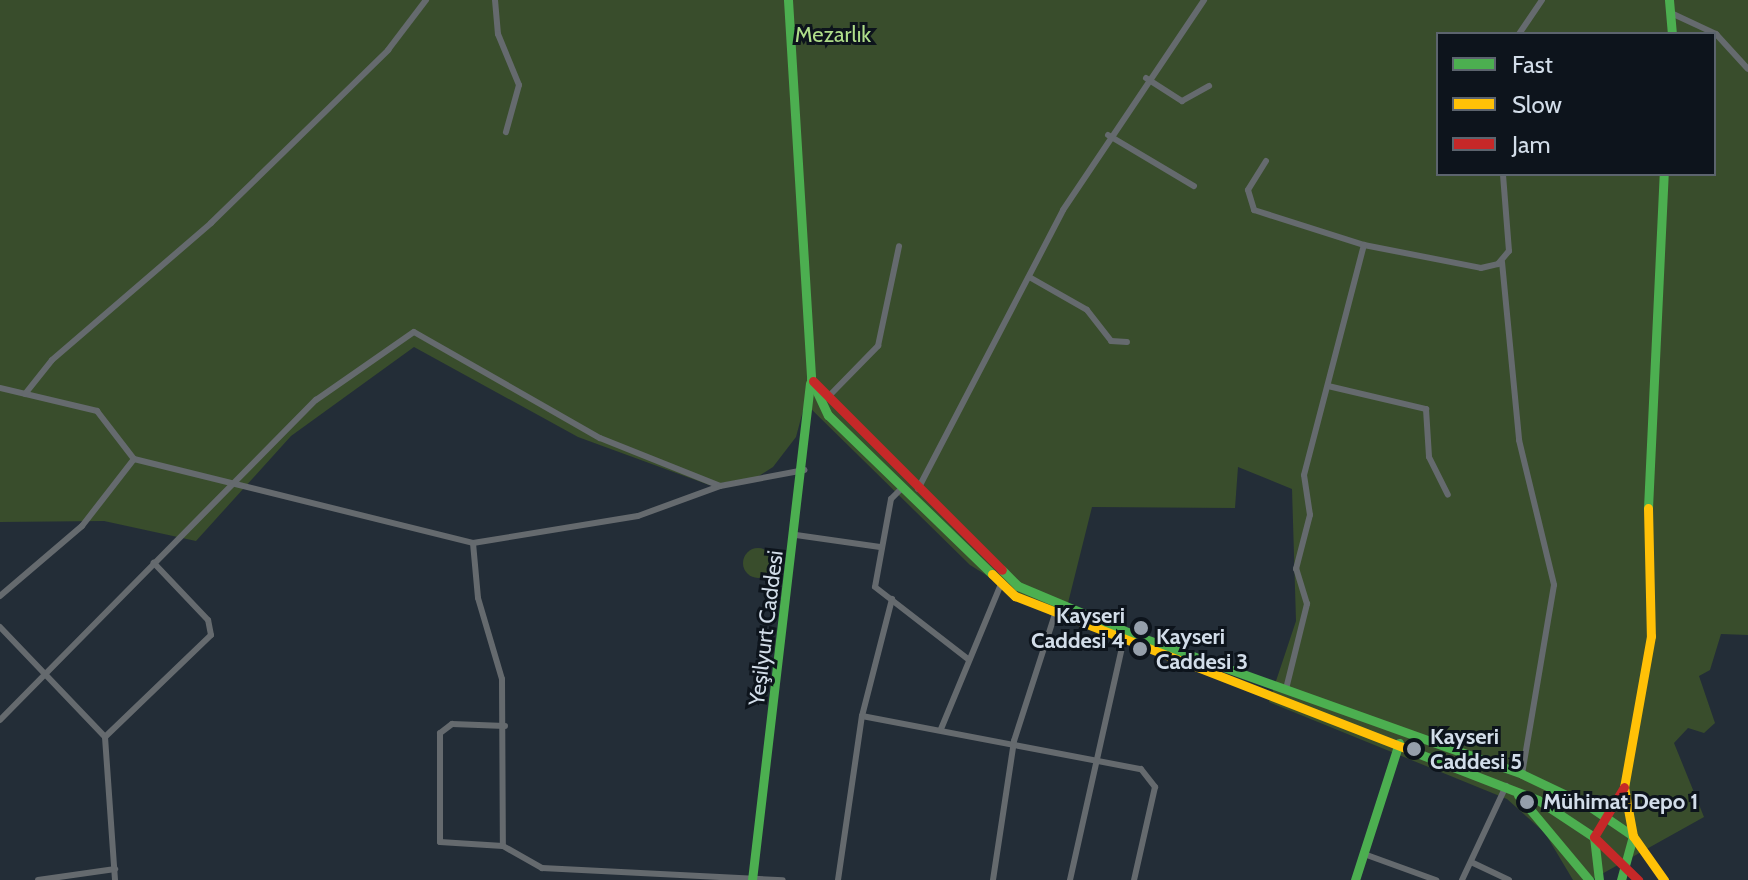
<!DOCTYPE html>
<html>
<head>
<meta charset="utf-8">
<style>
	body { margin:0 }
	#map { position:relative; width:1748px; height:880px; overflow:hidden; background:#232d37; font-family:Cabin,sans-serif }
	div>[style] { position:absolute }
	.green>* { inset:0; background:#394d2c }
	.round { border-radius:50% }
	.street>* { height:6px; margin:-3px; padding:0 3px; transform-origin:3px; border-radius:3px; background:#656a6e }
	.fast>* { height:9px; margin:-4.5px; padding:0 4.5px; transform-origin:4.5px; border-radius:4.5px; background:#4caf50 }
	.slow>* { height:9px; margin:-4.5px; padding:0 4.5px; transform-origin:4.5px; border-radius:4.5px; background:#ffc107 }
	.jam>* { height:9px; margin:-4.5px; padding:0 4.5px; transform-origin:4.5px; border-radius:4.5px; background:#c62828 }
	.dots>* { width:22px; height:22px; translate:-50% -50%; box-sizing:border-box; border:4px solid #0d141c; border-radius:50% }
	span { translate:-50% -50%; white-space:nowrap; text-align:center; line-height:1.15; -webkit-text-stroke:6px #0d141c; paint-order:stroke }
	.park-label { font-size:22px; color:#afdd8a }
	.poi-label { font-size:22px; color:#d2dde9; font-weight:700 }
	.right { translate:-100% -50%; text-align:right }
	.left { translate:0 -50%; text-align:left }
	.street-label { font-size:22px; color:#d2dde9 }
	.legend { position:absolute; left:1436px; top:32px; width:280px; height:144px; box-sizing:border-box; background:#0d141c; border:2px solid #5c646e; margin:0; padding:10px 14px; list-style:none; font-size:24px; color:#d2dde9 }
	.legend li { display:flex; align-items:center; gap:16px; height:40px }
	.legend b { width:40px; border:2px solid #5c646e }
</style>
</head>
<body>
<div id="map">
	<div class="green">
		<div style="clip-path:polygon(evenodd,0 0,1748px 0,1748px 635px,1721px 634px,1710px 670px,1699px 676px,1715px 723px,1704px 733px,1688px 728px,1674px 743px,1704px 817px,1591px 880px,1573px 880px,1545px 833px,1507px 799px,1269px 702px,1296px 621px,1292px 489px,1238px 467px,1235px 508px,1092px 507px,1063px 623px,970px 565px,805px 403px,796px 437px,773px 467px,757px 477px,709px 485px,578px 437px,414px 347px,291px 436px,196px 541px,104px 521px,0 522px,0 0,1438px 34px,1714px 34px,1714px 174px,1438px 174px,1438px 34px)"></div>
		<div class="round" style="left:743px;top:548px;width:30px;height:30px"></div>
	</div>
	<div class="street">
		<div style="left:495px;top:0;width:34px;rotate:85deg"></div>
		<div style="left:498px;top:34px;width:55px;rotate:67.6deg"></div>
		<div style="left:519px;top:85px;width:49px;rotate:105.5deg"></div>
		<div style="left:1671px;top:13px;width:50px;rotate:25deg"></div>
		<div style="left:1716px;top:34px;width:47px;rotate:47.6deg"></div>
		<div style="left:1519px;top:34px;width:41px;rotate:-55.9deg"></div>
		<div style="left:1146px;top:78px;width:43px;rotate:32.6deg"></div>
		<div style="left:1182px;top:101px;width:31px;rotate:-29deg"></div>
		<div style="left:1108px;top:135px;width:100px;rotate:30.7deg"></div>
		<div style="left:1266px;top:161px;width:34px;rotate:122deg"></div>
		<div style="left:1248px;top:190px;width:21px;rotate:73deg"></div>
		<div style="left:1254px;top:210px;width:115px;rotate:17.7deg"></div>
		<div style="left:1364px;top:245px;width:119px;rotate:11.1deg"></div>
		<div style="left:1481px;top:268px;width:17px;rotate:-13deg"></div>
		<div style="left:1498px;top:264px;width:17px;rotate:-50deg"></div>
		<div style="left:1509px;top:251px;width:77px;rotate:-94.5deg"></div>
		<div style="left:1502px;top:262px;width:179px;rotate:84.5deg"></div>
		<div style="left:1519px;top:440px;width:149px;rotate:76.4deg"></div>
		<div style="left:1554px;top:585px;width:192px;rotate:99.6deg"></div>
		<div style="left:1031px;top:278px;width:64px;rotate:29.7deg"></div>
		<div style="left:1087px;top:310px;width:39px;rotate:52deg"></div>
		<div style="left:1111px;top:341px;width:16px;rotate:4deg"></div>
		<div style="left:1328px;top:386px;width:101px;rotate:13.2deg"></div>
		<div style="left:1426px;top:409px;width:48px;rotate:86.4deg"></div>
		<div style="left:1429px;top:457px;width:42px;rotate:63.4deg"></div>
		<div style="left:0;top:388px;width:100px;rotate:13.3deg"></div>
		<div style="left:97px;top:411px;width:61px;rotate:52.4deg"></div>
		<div style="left:134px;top:459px;width:349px;rotate:13.9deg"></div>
		<div style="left:473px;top:543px;width:167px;rotate:-9.3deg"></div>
		<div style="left:638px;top:516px;width:87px;rotate:-20.1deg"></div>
		<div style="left:25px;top:394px;width:43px;rotate:-51.5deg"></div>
		<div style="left:52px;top:360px;width:210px;rotate:-40.7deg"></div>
		<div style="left:211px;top:223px;width:248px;rotate:-44.3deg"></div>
		<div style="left:388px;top:50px;width:63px;rotate:-52.8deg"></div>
		<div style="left:830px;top:395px;width:69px;rotate:-45.6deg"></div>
		<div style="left:878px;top:346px;width:102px;rotate:-78.1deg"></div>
		<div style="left:901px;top:489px;width:14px;rotate:135deg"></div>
		<div style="left:891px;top:499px;width:89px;rotate:100.3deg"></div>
		<div style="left:875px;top:587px;width:119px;rotate:37.8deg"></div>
		<div style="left:918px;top:489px;width:314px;rotate:-62.5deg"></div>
		<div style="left:1063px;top:210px;width:253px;rotate:-56.1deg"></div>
		<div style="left:796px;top:535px;width:85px;rotate:8.1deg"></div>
		<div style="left:473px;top:543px;width:55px;rotate:84.8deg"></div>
		<div style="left:478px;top:598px;width:84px;rotate:73.5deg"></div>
		<div style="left:502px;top:679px;width:167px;rotate:89.7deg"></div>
		<div style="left:0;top:596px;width:108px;rotate:-40.5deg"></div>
		<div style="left:82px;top:526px;width:85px;rotate:-52.2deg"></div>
		<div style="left:0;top:627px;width:152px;rotate:46.3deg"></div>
		<div style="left:105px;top:737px;width:143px;rotate:86deg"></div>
		<div style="left:1286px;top:689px;width:88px;rotate:-76.1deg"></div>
		<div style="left:1307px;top:604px;width:37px;rotate:-107deg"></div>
		<div style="left:1296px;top:569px;width:56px;rotate:-75.5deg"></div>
		<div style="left:1310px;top:515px;width:40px;rotate:-98.5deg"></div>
		<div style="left:1304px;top:475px;width:238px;rotate:-75.4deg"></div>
		<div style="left:862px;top:716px;width:284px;rotate:10.8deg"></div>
		<div style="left:1141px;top:769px;width:23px;rotate:52deg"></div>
		<div style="left:1155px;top:787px;width:95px;rotate:102.7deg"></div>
		<div style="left:0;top:720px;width:450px;rotate:-45.4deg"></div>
		<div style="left:316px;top:400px;width:119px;rotate:-34.8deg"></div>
		<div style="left:414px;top:332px;width:214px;rotate:29.7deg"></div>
		<div style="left:600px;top:438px;width:129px;rotate:21.8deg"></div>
		<div style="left:720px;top:486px;width:86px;rotate:-10.7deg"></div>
		<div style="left:505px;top:726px;width:53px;rotate:-177.8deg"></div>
		<div style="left:452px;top:724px;width:15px;rotate:143deg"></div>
		<div style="left:440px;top:733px;width:109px;rotate:90deg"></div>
		<div style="left:440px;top:842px;width:63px;rotate:3.6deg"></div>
		<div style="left:503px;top:846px;width:45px;rotate:29.4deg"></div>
		<div style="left:542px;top:868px;width:241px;rotate:2.9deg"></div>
		<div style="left:941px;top:729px;width:157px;rotate:-67.5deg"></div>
		<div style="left:105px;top:737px;width:147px;rotate:-43.9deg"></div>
		<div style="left:211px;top:635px;width:15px;rotate:-101deg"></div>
		<div style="left:208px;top:620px;width:79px;rotate:-133.5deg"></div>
		<div style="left:1364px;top:854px;width:77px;rotate:19.9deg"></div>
		<div style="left:1471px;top:862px;width:42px;rotate:25.3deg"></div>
		<div style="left:38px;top:880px;width:78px;rotate:-8.1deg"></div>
		<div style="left:838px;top:880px;width:166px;rotate:-81.7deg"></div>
		<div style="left:862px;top:716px;width:121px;rotate:-75.6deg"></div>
		<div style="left:993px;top:880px;width:141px;rotate:-81.4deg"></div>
		<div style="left:1014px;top:741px;width:133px;rotate:-72.1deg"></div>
		<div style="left:1070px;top:880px;width:243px;rotate:-77.4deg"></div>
		<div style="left:1462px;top:880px;width:104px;rotate:-64.9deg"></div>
	</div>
	<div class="fast">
		<div style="left:788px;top:0;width:380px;rotate:86.5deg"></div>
		<div style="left:811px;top:379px;width:40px;rotate:65deg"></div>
		<div style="left:828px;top:415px;width:228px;rotate:44.1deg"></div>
		<div style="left:1669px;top:0;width:34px;rotate:85deg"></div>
		<div style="left:1648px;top:508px;width:334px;rotate:-87.3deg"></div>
		<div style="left:1002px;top:570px;width:23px;rotate:45deg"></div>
		<div style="left:1018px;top:586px;width:129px;rotate:22.8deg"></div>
		<div style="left:1137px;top:636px;width:409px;rotate:19.7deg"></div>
		<div style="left:1522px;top:774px;width:74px;rotate:25.5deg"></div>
		<div style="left:1589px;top:806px;width:53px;rotate:34.3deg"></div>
		<div style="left:1633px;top:836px;width:46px;rotate:105.3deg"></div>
		<div style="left:1417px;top:753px;width:130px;rotate:21.2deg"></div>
		<div style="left:1538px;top:800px;width:67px;rotate:33.5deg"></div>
		<div style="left:1594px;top:837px;width:43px;rotate:83.4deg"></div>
		<div style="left:1518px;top:795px;width:111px;rotate:50.1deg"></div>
		<div style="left:752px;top:880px;width:500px;rotate:-83.34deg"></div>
		<div style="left:1355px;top:880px;width:144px;rotate:-72.2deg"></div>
	</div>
	<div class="slow">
		<div style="left:1648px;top:508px;width:128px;rotate:88.7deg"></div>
		<div style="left:1651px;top:636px;width:153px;rotate:100.1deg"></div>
		<div style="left:1624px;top:787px;width:50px;rotate:79.6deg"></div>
		<div style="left:1633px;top:836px;width:54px;rotate:54.8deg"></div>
		<div style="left:992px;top:574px;width:32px;rotate:44deg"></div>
		<div style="left:1015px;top:596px;width:432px;rotate:21.3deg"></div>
	</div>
	<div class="jam">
		<div style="left:813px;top:381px;width:267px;rotate:45deg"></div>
		<div style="left:1624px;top:787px;width:58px;rotate:121deg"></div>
		<div style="left:1594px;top:837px;width:62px;rotate:44.3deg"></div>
	</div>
	<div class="dots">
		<div style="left:1141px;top:628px;background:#959fab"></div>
		<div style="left:1140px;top:649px;background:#959fab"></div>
		<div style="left:1414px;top:749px;background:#959fab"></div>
		<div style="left:1527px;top:802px;background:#959fab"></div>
	</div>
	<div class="park-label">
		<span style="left:833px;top:35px">Mezarlık</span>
	</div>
	<div class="poi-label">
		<span class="right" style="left:1125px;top:628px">Kayseri<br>Caddesi 4</span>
		<span class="left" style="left:1156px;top:649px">Kayseri<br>Caddesi 3</span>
		<span class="left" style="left:1430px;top:749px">Kayseri<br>Caddesi 5</span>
		<span class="left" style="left:1543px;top:802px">Mühimat Depo 1</span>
	</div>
	<div class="street-label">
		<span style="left:766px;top:628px;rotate:-83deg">Yeşilyurt Caddesi</span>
	</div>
	<ul class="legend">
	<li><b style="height:10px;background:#4caf50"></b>Fast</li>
	<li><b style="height:10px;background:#ffc107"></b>Slow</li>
	<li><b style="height:10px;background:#c62828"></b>Jam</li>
	</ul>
</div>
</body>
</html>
